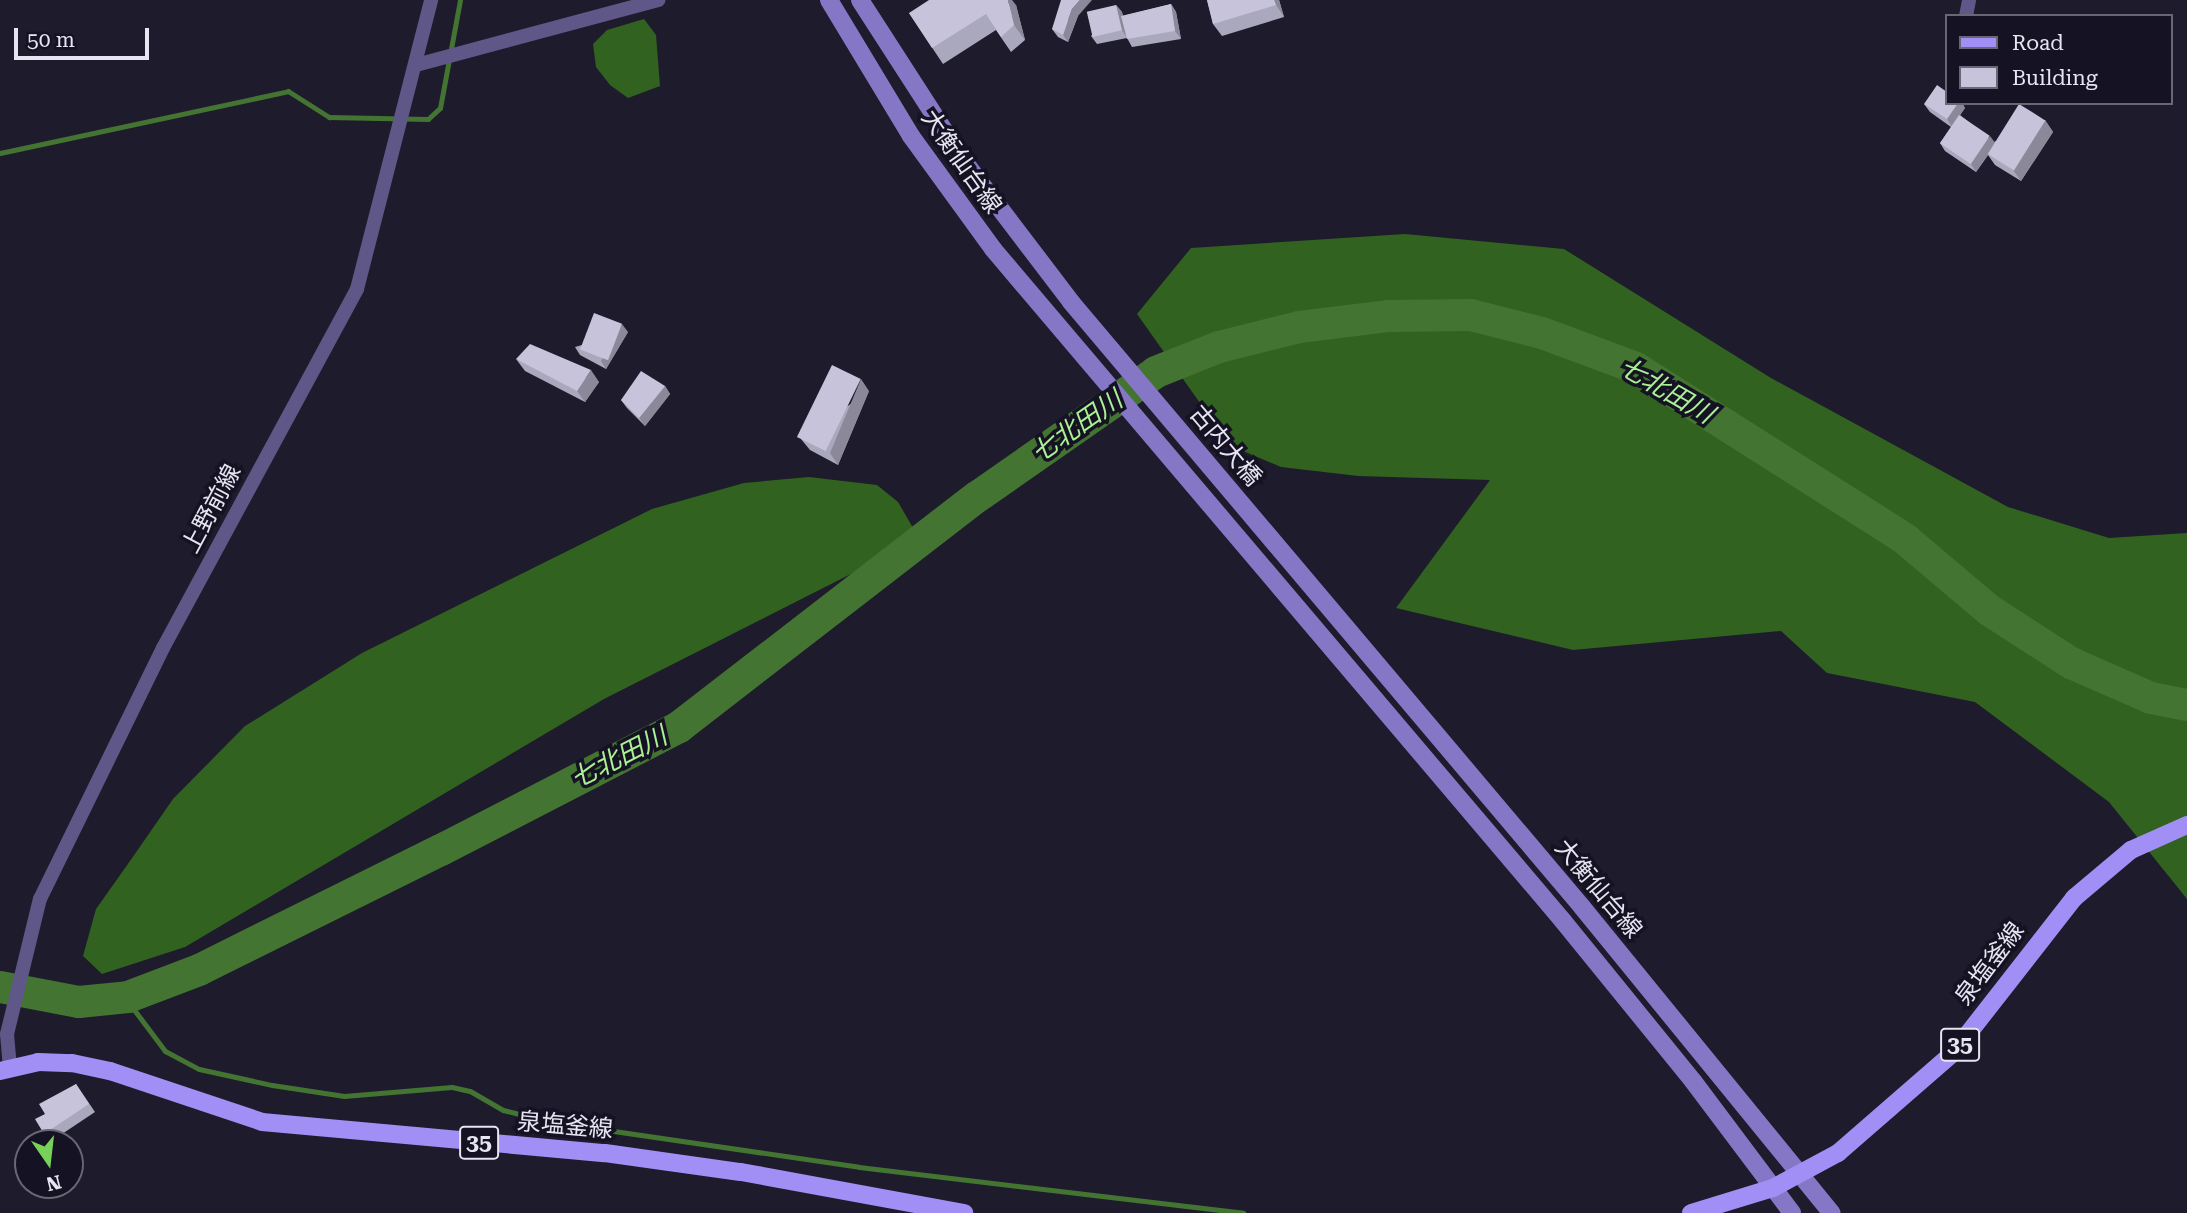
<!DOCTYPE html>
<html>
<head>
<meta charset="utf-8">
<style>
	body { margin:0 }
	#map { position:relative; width:2187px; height:1213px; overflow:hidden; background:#1e1b2c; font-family:"Roboto Serif","Noto Sans JP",serif }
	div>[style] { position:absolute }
	.forest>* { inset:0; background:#31621f }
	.stream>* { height:5px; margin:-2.5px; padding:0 2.5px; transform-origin:2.5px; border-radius:2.5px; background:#437431 }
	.river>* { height:32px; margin:-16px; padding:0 16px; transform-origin:16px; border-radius:16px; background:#437431 }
	.street>* { height:14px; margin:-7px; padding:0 7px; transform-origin:7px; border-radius:7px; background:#5f5788 }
	.secondary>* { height:18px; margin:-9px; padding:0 9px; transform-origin:9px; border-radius:9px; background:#8577c5 }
	.primary>* { height:18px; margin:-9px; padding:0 9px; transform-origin:9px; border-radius:9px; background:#a28ff5 }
	.wall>* { inset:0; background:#aaa8bc }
	.shaded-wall>* { inset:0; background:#8b8899 }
	.building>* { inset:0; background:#c6c3db; transform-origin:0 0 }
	span { translate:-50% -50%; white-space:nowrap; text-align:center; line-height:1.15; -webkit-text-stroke:7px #151223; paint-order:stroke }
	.shield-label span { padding:2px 5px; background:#151223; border:2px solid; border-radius:5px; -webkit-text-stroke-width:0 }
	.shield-label { font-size:23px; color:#e6e5f1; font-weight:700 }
	.street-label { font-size:24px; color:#e6e5f1 }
	.water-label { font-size:26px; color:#abf193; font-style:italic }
	.legend { position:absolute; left:1945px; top:14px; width:228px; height:91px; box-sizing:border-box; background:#151223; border:2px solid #696675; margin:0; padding:9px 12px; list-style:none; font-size:21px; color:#e6e5f1 }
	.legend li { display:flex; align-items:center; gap:14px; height:35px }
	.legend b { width:35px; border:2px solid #696675 }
	.north { position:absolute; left:14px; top:1129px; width:70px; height:70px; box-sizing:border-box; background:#151223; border:2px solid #696675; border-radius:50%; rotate:166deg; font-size:19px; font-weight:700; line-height:28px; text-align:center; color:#e6e5f1 }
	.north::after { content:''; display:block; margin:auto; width:24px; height:32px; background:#78d158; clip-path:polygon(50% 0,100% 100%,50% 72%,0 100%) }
	.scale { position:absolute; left:14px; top:28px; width:135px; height:32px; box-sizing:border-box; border:4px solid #e6e5f1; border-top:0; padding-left:9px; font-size:21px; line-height:24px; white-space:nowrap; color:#e6e5f1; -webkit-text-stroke:5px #151223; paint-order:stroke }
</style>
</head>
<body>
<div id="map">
	<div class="forest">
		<div style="clip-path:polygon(644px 19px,656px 35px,660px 86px,628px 98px,610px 85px,596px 67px,593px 44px,607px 30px)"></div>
		<div style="clip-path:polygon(1405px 234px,1564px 249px,1771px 378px,2008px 507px,2109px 538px,2187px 533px,2187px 899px,2109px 802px,1975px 702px,1827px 673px,1781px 631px,1573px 650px,1396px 608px,1490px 480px,1358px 476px,1281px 467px,1208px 436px,1200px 403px,1137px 314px,1191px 248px)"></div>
		<div style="clip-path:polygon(809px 477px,877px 485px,898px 502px,916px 533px,916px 541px,604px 699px,185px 947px,102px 974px,83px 956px,96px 909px,130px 861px,173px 799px,245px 726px,362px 653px,652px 509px,744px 483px)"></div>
	</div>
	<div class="stream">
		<div style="left:0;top:153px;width:295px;rotate:-12.1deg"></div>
		<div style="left:288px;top:91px;width:49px;rotate:32.4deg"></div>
		<div style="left:329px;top:117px;width:99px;rotate:1.2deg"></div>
		<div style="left:428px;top:119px;width:16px;rotate:-43deg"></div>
		<div style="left:440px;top:108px;width:110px;rotate:-79.5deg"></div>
		<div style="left:132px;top:995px;width:16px;rotate:79deg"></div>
		<div style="left:135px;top:1011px;width:50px;rotate:53.1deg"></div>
		<div style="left:165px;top:1051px;width:38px;rotate:28deg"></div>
		<div style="left:199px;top:1069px;width:75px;rotate:12.4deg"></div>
		<div style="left:272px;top:1085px;width:73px;rotate:8.7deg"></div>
		<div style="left:344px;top:1096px;width:108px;rotate:-4.8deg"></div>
		<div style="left:452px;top:1087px;width:18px;rotate:13deg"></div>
		<div style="left:470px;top:1091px;width:38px;rotate:30deg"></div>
		<div style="left:503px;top:1110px;width:50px;rotate:13.8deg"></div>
		<div style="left:552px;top:1122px;width:310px;rotate:8.3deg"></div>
		<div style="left:859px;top:1167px;width:387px;rotate:6.8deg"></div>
	</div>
	<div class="river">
		<div style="left:0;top:987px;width:80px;rotate:10.8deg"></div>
		<div style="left:79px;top:1002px;width:49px;rotate:-5.8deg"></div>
		<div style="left:128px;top:997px;width:76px;rotate:-20.8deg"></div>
		<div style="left:199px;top:970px;width:270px;rotate:-26.4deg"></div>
		<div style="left:441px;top:850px;width:268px;rotate:-27.3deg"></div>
		<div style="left:679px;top:727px;width:376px;rotate:-37.7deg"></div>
		<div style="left:977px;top:497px;width:218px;rotate:-34.9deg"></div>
		<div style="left:1156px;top:372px;width:68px;rotate:-21.6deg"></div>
		<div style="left:1219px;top:347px;width:82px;rotate:-14deg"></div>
		<div style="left:1299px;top:327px;width:91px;rotate:-7deg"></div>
		<div style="left:1389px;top:316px;width:82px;rotate:-0.7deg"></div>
		<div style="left:1471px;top:315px;width:73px;rotate:14.2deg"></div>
		<div style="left:1542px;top:333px;width:100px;rotate:20.4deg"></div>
		<div style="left:1636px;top:368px;width:319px;rotate:32.4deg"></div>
		<div style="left:1905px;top:539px;width:110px;rotate:40.2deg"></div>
		<div style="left:1989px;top:610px;width:98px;rotate:32.9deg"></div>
		<div style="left:2071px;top:663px;width:87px;rotate:23.6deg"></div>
		<div style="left:2151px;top:698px;width:37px;rotate:11deg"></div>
	</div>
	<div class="street">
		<div style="left:1966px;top:16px;width:16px;rotate:-79deg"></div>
		<div style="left:416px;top:65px;width:251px;rotate:-15deg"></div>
		<div style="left:10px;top:1068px;width:34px;rotate:-95deg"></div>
		<div style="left:7px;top:1034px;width:139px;rotate:-76.3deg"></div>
		<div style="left:40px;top:899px;width:280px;rotate:-63.9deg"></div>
		<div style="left:163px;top:648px;width:408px;rotate:-61.6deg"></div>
		<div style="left:357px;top:289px;width:298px;rotate:-75.6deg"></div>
	</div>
	<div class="secondary">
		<div style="left:829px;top:0;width:159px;rotate:58.9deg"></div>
		<div style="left:911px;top:136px;width:140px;rotate:54deg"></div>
		<div style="left:993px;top:249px;width:881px;rotate:49.69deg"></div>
		<div style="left:1563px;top:921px;width:206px;rotate:50.9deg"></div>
		<div style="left:1693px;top:1081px;width:165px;rotate:53.1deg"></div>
		<div style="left:860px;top:0;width:190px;rotate:57.2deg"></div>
		<div style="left:963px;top:160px;width:178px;rotate:52.7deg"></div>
		<div style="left:1071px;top:302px;width:792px;rotate:49.81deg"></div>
		<div style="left:1582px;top:907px;width:395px;rotate:50.8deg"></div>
	</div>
	<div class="primary">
		<div style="left:0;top:1071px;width:39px;rotate:-13deg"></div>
		<div style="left:38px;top:1062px;width:34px;rotate:2deg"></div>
		<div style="left:72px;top:1063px;width:39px;rotate:12deg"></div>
		<div style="left:110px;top:1071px;width:160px;rotate:18.5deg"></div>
		<div style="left:262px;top:1122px;width:344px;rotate:5.2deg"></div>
		<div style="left:605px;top:1153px;width:137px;rotate:8deg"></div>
		<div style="left:741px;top:1172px;width:227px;rotate:10.4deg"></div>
		<div style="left:1691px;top:1213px;width:86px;rotate:-17deg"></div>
		<div style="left:1773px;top:1188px;width:74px;rotate:-28.3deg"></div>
		<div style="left:1838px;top:1153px;width:152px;rotate:-41deg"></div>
		<div style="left:1953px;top:1053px;width:197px;rotate:-52deg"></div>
		<div style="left:2074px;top:898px;width:75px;rotate:-40.1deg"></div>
		<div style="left:2131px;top:850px;width:61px;rotate:-24.1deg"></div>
	</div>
	<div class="wall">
		<div style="clip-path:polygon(1207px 0,1279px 0,1284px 17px,1222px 36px,1213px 24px)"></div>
		<div style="clip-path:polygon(1171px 4px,1176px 12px,1181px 39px,1132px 47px,1127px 38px,1097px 44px,1091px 36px,1116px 5px,1122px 12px,1123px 16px)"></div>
		<div style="clip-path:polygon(1016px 5px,1025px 40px,1011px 52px,996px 30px,943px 64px,909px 13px)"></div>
		<div style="clip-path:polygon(1078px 16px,1068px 42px,1058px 37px,1052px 29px)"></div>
		<div style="clip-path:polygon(1962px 103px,1965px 108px,1960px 115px,1994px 142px,2045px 120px,2053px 132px,2021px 181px,1995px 165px,1988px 155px,1976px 172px,1945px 151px,1940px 143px,1951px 127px,1930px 112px,1924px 104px)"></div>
		<div style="clip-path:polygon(628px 332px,606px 369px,580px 355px,575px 347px)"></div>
		<div style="clip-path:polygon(516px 359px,599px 382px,585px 402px,525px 371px)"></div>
		<div style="clip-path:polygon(665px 386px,670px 394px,645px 426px,627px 408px,621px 400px)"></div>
		<div style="clip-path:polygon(869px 391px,838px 465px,810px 450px,801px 439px)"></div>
		<div style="clip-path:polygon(76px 1084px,95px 1112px,50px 1142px,44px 1134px,45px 1114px)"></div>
	</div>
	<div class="shaded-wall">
		<div style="clip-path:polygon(1008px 0,1012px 0,1016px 5px,1025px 40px,1014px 25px)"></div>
		<div style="clip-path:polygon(1080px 0,1092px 0,1078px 16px,1068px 42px,1063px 35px,1072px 9px)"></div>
		<div style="clip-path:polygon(1274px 0,1279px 0,1284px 17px,1276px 5px)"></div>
		<div style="clip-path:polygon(1171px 4px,1176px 12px,1181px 39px,1175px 31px)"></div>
		<div style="clip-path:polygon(1116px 5px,1122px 12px,1127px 38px,1122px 30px)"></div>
		<div style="clip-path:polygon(1958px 103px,1962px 103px,1965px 108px,1952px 127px,1947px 119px)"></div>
		<div style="clip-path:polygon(2045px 120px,2053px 132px,2021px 181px,2013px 170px)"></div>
		<div style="clip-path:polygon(1990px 136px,1996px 144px,1976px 172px,1971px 164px)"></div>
		<div style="clip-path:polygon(622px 324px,628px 332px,606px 369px,601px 361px)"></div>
		<div style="clip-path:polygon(591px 370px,599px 382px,585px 402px,577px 391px)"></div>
		<div style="clip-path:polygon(861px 379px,869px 391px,838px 465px,830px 453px)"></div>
		<div style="clip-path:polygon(665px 386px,670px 394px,645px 426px,639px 418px)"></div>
	</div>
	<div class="building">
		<div style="clip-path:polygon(929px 0,1008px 0,1014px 25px,1001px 37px,986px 14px,932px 48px,909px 13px)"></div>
		<div style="clip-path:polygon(1061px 0,1080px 0,1072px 9px,1063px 35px,1052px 29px)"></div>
		<div style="clip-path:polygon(1207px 0,1274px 0,1276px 5px,1213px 24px)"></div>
		<div style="clip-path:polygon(1171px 4px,1175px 31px,1127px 39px,1121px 16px)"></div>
		<div style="left:1116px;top:5px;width:26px;height:30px;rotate:77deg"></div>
		<div style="clip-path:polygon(1937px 85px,1947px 92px,1947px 103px,1958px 103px,1947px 119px,1924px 104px)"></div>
		<div style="left:2019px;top:104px;width:31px;height:59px;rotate:32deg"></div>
		<div style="left:1959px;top:115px;width:37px;height:34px;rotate:34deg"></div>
		<div style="left:594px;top:313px;width:30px;height:39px;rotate:21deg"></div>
		<div style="clip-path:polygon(530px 344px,591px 370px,577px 391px,516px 359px)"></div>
		<div style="left:832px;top:365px;width:32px;height:80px;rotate:26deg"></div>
		<div style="clip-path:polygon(641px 371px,665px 386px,639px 418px,621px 400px)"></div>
		<div style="clip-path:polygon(76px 1084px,89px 1104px,44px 1134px,35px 1119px,45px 1114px,39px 1104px)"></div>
	</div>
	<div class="shield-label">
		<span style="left:1960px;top:1045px">35</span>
		<span style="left:479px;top:1143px">35</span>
	</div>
	<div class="street-label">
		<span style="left:961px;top:162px;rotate:55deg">大衡仙台線</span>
		<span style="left:1225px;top:446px;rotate:50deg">古内大橋</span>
		<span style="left:212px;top:509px;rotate:-62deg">上野前線</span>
		<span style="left:1598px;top:889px;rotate:50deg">大衡仙台線</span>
		<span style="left:1990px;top:964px;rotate:-53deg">泉塩釜線</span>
		<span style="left:565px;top:1126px;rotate:5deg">泉塩釜線</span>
	</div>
	<div class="water-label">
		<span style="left:1666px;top:391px;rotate:30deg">七北田川</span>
		<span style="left:1077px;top:427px;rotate:-35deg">七北田川</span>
		<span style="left:619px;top:758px;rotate:-27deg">七北田川</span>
	</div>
	<ul class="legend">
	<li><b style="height:9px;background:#a28ff5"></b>Road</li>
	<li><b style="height:19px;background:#c6c3db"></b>Building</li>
	</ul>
	<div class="north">N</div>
	<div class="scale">50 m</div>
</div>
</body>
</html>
